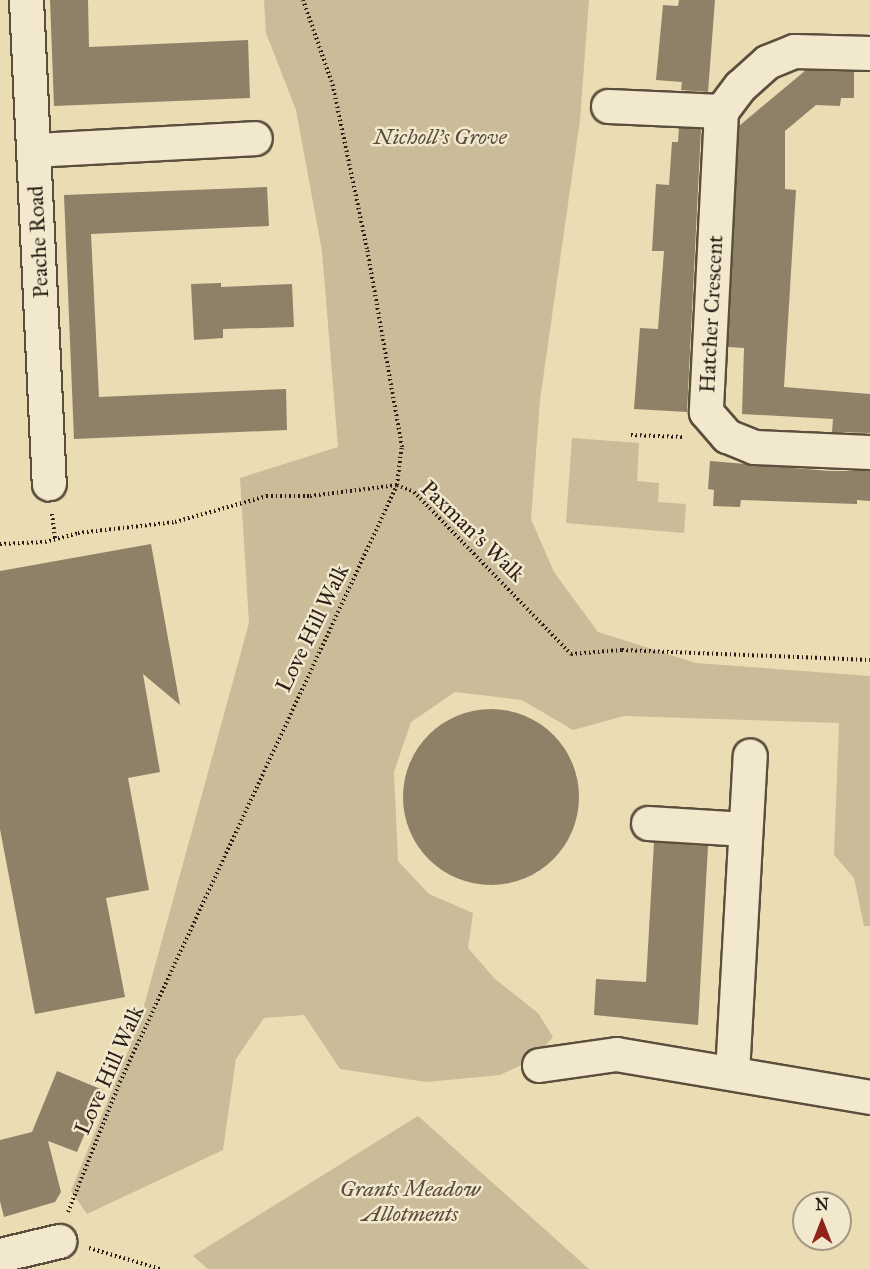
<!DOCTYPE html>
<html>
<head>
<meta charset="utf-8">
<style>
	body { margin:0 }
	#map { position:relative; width:870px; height:1269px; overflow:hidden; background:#eadcb3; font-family:"IM FELL Great Primer",serif }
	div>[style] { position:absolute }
	.green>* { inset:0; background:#cabc98 }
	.building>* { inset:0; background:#8f8168 }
	.round { border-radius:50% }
	.path>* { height:4px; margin-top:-2px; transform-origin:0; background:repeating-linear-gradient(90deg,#2c1e16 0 1.5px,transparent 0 4.5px) }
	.roads { filter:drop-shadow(2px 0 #5c4e3d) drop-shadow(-2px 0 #5c4e3d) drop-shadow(0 2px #5c4e3d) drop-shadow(0 -2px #5c4e3d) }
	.minor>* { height:33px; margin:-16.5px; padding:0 16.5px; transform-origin:16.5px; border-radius:16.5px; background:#f1e8ce }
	span { translate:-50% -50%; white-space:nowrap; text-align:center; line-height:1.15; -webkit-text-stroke:5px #f1e8ce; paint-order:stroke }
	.park-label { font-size:22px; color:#5b4d3d; font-style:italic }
	.street-label { font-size:22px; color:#2c1e16 }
	.north { position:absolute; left:792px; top:1191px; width:60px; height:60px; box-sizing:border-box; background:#f1e8ce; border:2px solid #a29784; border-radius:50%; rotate:0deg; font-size:16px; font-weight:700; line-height:24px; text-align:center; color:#2c1e16 }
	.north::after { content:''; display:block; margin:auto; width:21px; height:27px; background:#8f2418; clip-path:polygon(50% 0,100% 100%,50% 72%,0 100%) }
</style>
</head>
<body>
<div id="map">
	<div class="green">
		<div style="clip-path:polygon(264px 0,589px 0,580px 120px,540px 400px,531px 519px,554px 572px,598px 632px,696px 663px,870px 676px,870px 926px,864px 926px,854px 878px,834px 855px,839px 723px,624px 716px,573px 730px,522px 700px,455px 692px,411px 722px,394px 772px,398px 861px,429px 894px,473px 913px,468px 948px,495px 979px,538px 1013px,553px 1037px,532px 1060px,500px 1075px,426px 1082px,340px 1069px,304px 1015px,264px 1018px,236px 1059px,223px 1150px,87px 1214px,71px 1191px,139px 1024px,249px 623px,240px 478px,338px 447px,322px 251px,296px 110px,266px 33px)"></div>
		<div style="clip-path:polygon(572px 438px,639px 443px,637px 481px,659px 483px,658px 502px,686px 504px,684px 533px,566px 523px)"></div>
		<div style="clip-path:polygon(418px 1116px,589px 1269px,208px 1269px,193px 1256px)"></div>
	</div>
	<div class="building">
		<div style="clip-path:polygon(50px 0,88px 0,89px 47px,248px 40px,250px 98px,54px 106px)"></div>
		<div style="clip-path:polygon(679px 0,715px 0,708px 92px,681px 90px,682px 82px,656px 80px,663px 5px,678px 6px)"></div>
		<div style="clip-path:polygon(806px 70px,854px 72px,854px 98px,841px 98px,840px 106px,816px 105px,785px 131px,785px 189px,796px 190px,784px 387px,870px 394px,870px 433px,832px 432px,833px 419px,742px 414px,744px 348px,728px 347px,739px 126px)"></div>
		<div style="clip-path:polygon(679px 128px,701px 129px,687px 412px,634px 409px,640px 328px,658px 329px,664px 251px,652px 251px,656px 184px,669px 185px,672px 142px,678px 142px)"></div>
		<div style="clip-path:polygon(267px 187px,269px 226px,91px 234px,99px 397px,286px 389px,287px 430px,74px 439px,64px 195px)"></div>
		<div style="clip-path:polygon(221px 283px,221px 287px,292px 284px,294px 327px,223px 329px,223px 338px,194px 340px,191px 284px)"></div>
		<div style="clip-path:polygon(710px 461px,830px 471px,870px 471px,870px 501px,857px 500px,857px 504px,741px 500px,740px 507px,713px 506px,714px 490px,708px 489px)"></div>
		<div style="clip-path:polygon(151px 544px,180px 705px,143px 674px,160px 772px,128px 778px,149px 890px,106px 898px,125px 997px,35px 1014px,0 829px,0 571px)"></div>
		<div class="round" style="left:403px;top:709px;width:176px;height:176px"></div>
		<div style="clip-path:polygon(654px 842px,708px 846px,698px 1025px,594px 1015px,596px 979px,646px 982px)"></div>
		<div style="clip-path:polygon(57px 1071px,103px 1090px,77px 1152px,48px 1141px,61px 1192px,55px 1202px,4px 1217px,0 1201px,0 1140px,32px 1132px)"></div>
	</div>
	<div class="path">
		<div style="left:631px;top:435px;width:53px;rotate:2.2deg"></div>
		<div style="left:52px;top:514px;width:25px;rotate:83deg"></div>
		<div style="left:0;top:544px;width:45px;rotate:-2.5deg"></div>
		<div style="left:45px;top:542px;width:34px;rotate:-15deg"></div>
		<div style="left:78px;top:533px;width:98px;rotate:-6.5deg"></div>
		<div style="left:175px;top:522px;width:96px;rotate:-15.8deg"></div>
		<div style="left:267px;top:496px;width:43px"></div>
		<div style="left:310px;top:496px;width:88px;rotate:-7.2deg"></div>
		<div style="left:397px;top:485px;width:18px;rotate:22deg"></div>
		<div style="left:414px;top:492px;width:226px;rotate:45.9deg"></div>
		<div style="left:571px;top:654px;width:51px;rotate:-4.5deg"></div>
		<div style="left:622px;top:650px;width:248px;rotate:2.3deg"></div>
		<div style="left:68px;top:1212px;width:140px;rotate:-68.2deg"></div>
		<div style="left:120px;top:1082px;width:658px;rotate:-65.11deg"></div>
		<div style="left:397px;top:485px;width:38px;rotate:-83deg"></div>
		<div style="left:402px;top:447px;width:201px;rotate:-100deg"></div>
		<div style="left:367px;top:249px;width:167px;rotate:-101.8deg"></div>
		<div style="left:333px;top:86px;width:91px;rotate:-109.2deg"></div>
		<div style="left:89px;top:1248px;width:75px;rotate:16.3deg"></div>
	</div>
	<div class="roads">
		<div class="minor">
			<div style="left:26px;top:0;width:484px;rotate:87.3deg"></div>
			<div style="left:870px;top:53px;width:76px;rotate:-178.5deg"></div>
			<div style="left:794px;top:51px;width:29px;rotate:158deg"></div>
			<div style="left:767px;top:62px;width:36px;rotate:138deg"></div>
			<div style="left:740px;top:86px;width:31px;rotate:127deg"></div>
			<div style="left:721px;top:111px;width:301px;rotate:92.9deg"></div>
			<div style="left:706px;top:412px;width:32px;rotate:49deg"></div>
			<div style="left:727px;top:436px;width:29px;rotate:22deg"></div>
			<div style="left:754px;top:447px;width:116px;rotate:2.5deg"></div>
			<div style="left:608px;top:106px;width:113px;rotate:2.5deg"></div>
			<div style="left:34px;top:150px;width:221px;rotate:-3.1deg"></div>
			<div style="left:648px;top:823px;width:97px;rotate:3.5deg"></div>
			<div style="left:539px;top:1065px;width:78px;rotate:-8.1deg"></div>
			<div style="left:616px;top:1054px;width:258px;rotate:9.6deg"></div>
			<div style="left:732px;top:1073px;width:318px;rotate:-86.8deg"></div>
			<div style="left:0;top:1255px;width:61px;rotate:-13.3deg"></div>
		</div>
	</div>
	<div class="park-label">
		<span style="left:440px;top:137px">Nicholl's Grove</span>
		<span style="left:410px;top:1201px">Grants Meadow<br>Allotments</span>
	</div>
	<div class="street-label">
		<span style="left:38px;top:242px;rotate:-93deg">Peache Road</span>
		<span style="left:711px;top:314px;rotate:-87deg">Hatcher Crescent</span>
		<span style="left:473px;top:531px;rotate:44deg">Paxman's Walk</span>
		<span style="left:312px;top:628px;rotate:-64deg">Love Hill Walk</span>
		<span style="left:109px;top:1070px;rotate:-66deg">Love Hill Walk</span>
	</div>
	<div class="north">N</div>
</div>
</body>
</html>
